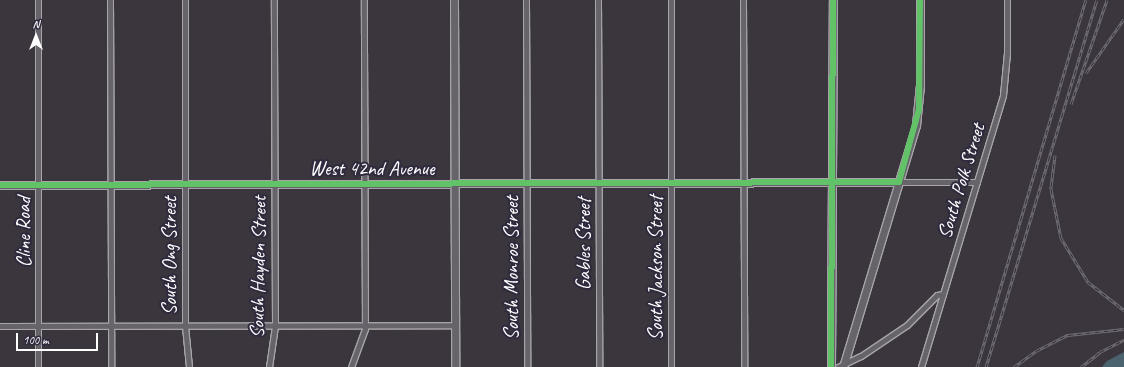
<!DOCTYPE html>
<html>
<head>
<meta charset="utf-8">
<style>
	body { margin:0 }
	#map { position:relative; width:1124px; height:367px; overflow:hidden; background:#3b363e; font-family:Caveat,sans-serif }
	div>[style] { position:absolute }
	.water>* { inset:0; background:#4b626f }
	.roads { filter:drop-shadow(1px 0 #a7a5a8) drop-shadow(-1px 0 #a7a5a8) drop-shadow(0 1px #a7a5a8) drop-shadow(0 -1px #a7a5a8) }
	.street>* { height:5px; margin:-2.5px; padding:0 2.5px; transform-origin:2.5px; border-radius:2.5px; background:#66646a }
	.secondary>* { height:7px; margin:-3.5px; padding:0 3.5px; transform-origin:3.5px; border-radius:3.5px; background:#66646a }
	.rail>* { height:3px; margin-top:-1.5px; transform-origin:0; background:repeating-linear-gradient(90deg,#2f2a3d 0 4.5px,#706d73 0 9px); box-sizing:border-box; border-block:1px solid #706d73 }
	.cycleway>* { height:6px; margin:-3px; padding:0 3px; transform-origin:3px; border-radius:3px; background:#61c268 }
	span { translate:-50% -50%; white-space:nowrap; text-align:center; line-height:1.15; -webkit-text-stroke:4px #2f2a3d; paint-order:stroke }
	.street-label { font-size:20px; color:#fff }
	.north { position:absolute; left:16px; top:16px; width:40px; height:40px; -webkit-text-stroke:3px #2f2a3d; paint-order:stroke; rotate:0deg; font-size:11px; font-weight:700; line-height:16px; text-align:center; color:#fff }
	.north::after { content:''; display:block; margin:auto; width:14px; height:18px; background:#fff; clip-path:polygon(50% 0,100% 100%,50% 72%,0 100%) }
	.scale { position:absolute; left:16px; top:333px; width:82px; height:18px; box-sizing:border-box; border:2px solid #fff; border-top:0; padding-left:5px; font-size:12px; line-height:14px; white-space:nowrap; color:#fff; -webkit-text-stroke:3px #2f2a3d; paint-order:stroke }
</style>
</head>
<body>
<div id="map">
	<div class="water">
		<div style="clip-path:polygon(1124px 352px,1124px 367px,1102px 367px,1107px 361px)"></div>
	</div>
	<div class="roads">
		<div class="street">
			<div style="left:110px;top:0;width:367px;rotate:89.8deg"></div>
			<div style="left:185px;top:0;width:326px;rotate:90deg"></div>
			<div style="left:185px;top:326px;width:41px;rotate:84.4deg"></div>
			<div style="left:526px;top:0;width:367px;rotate:89.8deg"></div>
			<div style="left:598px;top:0;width:367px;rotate:89.8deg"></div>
			<div style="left:671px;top:0;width:367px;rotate:90deg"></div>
			<div style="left:743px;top:0;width:367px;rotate:89.8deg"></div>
			<div style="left:899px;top:182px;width:78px"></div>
			<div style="left:0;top:326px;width:455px;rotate:-0.1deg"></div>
			<div style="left:38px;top:367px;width:367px;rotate:-90deg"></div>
			<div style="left:269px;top:367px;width:41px;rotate:-81.7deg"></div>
			<div style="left:275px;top:326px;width:326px;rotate:-90.2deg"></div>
			<div style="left:351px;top:367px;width:40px;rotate:-69.8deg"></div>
			<div style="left:365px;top:329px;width:329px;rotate:-90.2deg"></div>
			<div style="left:838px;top:367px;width:25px;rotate:-26deg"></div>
			<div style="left:861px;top:356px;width:55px;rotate:-34deg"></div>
			<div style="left:907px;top:325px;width:42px;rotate:-45deg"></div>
			<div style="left:937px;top:295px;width:6px;rotate:-9deg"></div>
			<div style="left:921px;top:367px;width:284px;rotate:-73.2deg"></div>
			<div style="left:1003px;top:95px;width:42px;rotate:-84.6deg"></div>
			<div style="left:1007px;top:53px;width:53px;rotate:-90deg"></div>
		</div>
		<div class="secondary">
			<div style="left:454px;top:0;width:367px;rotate:89.8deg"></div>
			<div style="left:0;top:185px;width:899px;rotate:-0.19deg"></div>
			<div style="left:831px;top:367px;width:367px;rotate:-89.7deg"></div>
			<div style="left:843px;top:367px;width:253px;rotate:-73.2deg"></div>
			<div style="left:916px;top:125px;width:40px;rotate:-84.3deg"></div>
			<div style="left:920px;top:85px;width:85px;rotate:-90deg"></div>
		</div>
	</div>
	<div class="rail">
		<div style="left:1086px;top:73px;width:66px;rotate:-54.9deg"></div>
		<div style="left:1071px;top:104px;width:110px;rotate:-70.9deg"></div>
		<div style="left:1055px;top:155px;width:34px;rotate:97deg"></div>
		<div style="left:1051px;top:189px;width:50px;rotate:78.5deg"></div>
		<div style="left:1061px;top:238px;width:52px;rotate:58.5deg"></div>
		<div style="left:1088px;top:282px;width:46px;rotate:37.9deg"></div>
		<div style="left:977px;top:367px;width:383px;rotate:-73.5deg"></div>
		<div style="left:986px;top:367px;width:383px;rotate:-73.2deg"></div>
		<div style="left:1014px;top:367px;width:27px;rotate:-36deg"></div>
		<div style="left:1036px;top:351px;width:36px;rotate:-27deg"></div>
		<div style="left:1068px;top:335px;width:56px;rotate:-6.1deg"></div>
		<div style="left:1081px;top:367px;width:24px;rotate:-38deg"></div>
		<div style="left:1100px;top:352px;width:27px;rotate:-27deg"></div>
	</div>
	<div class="cycleway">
		<div style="left:0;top:185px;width:899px;rotate:-0.19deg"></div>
		<div style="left:899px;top:182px;width:76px;rotate:-74.7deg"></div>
		<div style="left:919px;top:109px;width:109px;rotate:-89.5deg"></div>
		<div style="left:831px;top:367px;width:367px;rotate:-89.7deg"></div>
	</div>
	<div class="street-label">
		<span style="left:372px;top:168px">West 42nd Avenue</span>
		<span style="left:961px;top:181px;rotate:-73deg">South Polk Street</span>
		<span style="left:23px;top:232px;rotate:-90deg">Cline Road</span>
		<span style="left:583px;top:244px;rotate:-90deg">Gables Street</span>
		<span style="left:169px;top:256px;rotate:-90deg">South Ong Street</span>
		<span style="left:258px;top:267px;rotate:-89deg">South Hayden Street</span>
		<span style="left:511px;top:268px;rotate:-90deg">South Monroe Street</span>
		<span style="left:655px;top:268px;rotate:-90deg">South Jackson Street</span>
	</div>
	<div class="north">N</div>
	<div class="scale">100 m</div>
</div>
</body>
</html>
